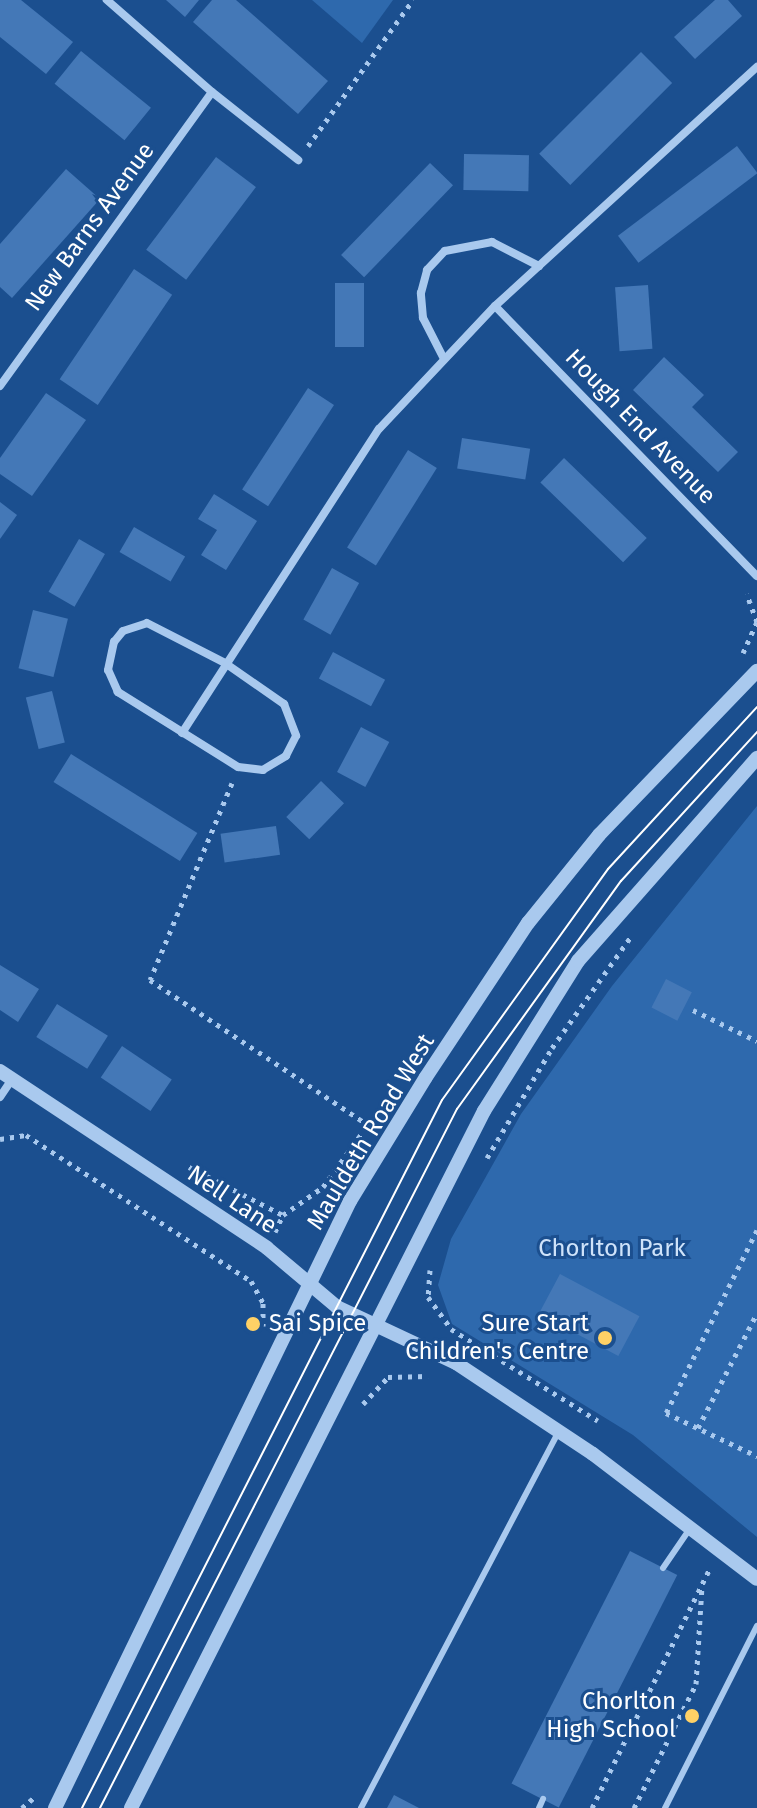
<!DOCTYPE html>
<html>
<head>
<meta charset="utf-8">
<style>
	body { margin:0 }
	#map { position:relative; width:757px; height:1808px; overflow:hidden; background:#1b4f8f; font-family:"Fira Sans",sans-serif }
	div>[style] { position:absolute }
	.green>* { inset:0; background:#2e69ad }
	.building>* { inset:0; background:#4478b7; transform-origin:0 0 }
	.path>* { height:5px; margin-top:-2.5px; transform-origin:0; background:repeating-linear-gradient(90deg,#a9c9ee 0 4px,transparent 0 10px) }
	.service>* { height:6px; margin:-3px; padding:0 3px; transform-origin:3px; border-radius:3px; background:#a9c9ee }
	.minor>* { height:8px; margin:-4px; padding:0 4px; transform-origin:4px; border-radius:4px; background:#a9c9ee }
	.tertiary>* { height:14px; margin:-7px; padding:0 7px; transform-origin:7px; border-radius:7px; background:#a9c9ee }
	.tram>* { height:2px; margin:-1px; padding:0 1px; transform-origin:1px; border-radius:1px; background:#fff }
	.dots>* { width:22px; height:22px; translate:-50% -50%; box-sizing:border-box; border:4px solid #1b4f8f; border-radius:50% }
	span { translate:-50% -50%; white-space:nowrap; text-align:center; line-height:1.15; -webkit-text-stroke:6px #1b4f8f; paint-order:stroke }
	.street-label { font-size:24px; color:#fff }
	.park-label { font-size:24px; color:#cfe3fa }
	.poi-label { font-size:24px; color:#fff }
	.left { translate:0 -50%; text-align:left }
	.right { translate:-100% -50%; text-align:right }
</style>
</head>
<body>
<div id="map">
	<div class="green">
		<div style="clip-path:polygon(312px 0,393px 0,362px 43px)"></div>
		<div style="clip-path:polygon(757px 806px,757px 1537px,633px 1435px,452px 1324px,438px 1285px,451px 1239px,521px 1114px,612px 986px)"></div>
	</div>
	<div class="building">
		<div style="clip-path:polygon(0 0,21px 0,73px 42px,46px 74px,0 37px)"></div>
		<div style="clip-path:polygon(166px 0,199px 0,185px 17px)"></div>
		<div style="clip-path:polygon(212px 0,236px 0,328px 81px,298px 114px,193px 22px)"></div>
		<div style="clip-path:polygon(715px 0,728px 0,742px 16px,695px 59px,674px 37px)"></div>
		<div style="left:81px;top:51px;width:90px;height:42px;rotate:39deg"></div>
		<div style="left:641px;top:52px;width:44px;height:144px;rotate:45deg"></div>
		<div style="left:737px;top:146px;width:34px;height:149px;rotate:53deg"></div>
		<div style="left:464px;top:154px;width:65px;height:36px;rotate:1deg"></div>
		<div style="left:216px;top:157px;width:50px;height:116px;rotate:37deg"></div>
		<div style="left:430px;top:163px;width:32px;height:128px;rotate:44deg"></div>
		<div style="clip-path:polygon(66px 169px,100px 199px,12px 298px,0 287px,0 244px)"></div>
		<div style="left:134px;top:269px;width:46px;height:133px;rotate:34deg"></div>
		<div style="left:335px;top:283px;width:29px;height:64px"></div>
		<div style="left:648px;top:285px;width:64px;height:33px;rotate:86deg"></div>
		<div style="clip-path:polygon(664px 357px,704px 395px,692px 407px,738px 452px,718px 472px,633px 390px)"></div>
		<div style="left:308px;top:388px;width:31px;height:121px;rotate:33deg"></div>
		<div style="clip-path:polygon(46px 393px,86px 420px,32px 496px,0 474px,0 458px)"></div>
		<div style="left:462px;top:438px;width:69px;height:31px;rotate:9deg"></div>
		<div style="left:408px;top:450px;width:34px;height:115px;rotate:32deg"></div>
		<div style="left:564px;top:458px;width:115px;height:34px;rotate:44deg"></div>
		<div style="clip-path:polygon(214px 494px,257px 521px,226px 570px,201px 555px,217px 530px,198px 519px)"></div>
		<div style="clip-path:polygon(0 502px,17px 515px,0 539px)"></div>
		<div style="left:134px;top:527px;width:59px;height:29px;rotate:30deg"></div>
		<div style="left:79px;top:539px;width:30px;height:61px;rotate:30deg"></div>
		<div style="left:332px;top:568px;width:31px;height:59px;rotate:29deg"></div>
		<div style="left:33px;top:610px;width:36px;height:60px;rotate:14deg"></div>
		<div style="left:333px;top:652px;width:59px;height:30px;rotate:28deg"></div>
		<div style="left:52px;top:691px;width:53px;height:27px;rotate:76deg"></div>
		<div style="left:361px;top:727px;width:32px;height:51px;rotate:28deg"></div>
		<div style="left:71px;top:754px;width:149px;height:33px;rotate:32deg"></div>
		<div style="left:321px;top:781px;width:32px;height:50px;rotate:44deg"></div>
		<div style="left:276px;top:826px;width:29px;height:56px;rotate:82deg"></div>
		<div style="clip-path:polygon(0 965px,39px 989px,18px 1022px,0 1010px)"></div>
		<div style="left:666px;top:979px;width:29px;height:32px;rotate:27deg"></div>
		<div style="left:57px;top:1004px;width:60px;height:39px;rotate:32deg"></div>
		<div style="left:122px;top:1046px;width:60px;height:38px;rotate:34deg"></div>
		<div style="left:560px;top:1274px;width:90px;height:45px;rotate:28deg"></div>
		<div style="left:630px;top:1551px;width:53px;height:261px;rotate:27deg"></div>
		<div style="clip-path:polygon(394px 1795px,419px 1808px,387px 1808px)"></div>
	</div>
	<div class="path">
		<div style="left:308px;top:146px;width:180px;rotate:-54.3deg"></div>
		<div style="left:743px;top:653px;width:34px;rotate:-66deg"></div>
		<div style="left:757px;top:622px;width:30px;rotate:-110deg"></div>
		<div style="left:232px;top:783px;width:213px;rotate:112.6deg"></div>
		<div style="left:150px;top:980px;width:262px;rotate:33.6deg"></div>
		<div style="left:693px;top:1010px;width:71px;rotate:25.8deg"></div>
		<div style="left:0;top:1139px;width:26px;rotate:-9deg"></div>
		<div style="left:26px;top:1135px;width:268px;rotate:33deg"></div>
		<div style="left:251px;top:1281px;width:25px;rotate:61deg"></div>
		<div style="left:263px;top:1303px;width:23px;rotate:90deg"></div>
		<div style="left:487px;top:1158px;width:128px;rotate:-59.4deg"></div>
		<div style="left:552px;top:1048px;width:135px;rotate:-54.7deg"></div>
		<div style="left:189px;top:1167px;width:106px;rotate:27.1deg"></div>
		<div style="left:283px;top:1215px;width:49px;rotate:-35deg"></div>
		<div style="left:323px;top:1187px;width:84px;rotate:-54.2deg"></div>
		<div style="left:757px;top:1230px;width:204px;rotate:116.4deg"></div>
		<div style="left:666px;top:1413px;width:101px;rotate:25.3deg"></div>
		<div style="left:275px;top:1232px;width:19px;rotate:-65deg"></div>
		<div style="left:430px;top:1270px;width:27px;rotate:94deg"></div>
		<div style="left:428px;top:1297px;width:39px;rotate:54deg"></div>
		<div style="left:451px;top:1329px;width:173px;rotate:32deg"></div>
		<div style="left:363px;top:1404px;width:37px;rotate:-47deg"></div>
		<div style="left:388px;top:1377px;width:40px;rotate:-1.4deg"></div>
		<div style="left:698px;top:1428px;width:129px;rotate:-62.8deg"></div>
		<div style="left:22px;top:1808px;width:18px;rotate:-41deg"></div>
		<div style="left:592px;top:1808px;width:267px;rotate:-63.8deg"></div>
		<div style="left:634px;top:1808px;width:139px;rotate:-63.4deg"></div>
		<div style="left:696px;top:1684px;width:98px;rotate:-86.5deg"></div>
	</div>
	<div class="service">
		<div style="left:663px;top:1568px;width:46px;rotate:-55.6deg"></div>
		<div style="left:361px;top:1808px;width:424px;rotate:-62.3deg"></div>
		<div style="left:539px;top:1808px;width:10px;rotate:-66deg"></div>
		<div style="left:665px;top:1808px;width:204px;rotate:-63.2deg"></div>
	</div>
	<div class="minor">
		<div style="left:212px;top:92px;width:110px;rotate:38.3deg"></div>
		<div style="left:495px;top:306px;width:355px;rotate:-42.4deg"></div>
		<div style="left:443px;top:357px;width:44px;rotate:-117.1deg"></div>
		<div style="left:423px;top:318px;width:25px;rotate:-95deg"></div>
		<div style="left:421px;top:293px;width:24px;rotate:-75deg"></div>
		<div style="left:427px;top:270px;width:26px;rotate:-47deg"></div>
		<div style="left:445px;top:251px;width:48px;rotate:-10.8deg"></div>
		<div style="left:492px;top:242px;width:53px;rotate:27.1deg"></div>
		<div style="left:0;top:386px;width:362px;rotate:-54.2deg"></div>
		<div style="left:212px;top:92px;width:140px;rotate:-138.8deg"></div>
		<div style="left:147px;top:623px;width:88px;rotate:27.1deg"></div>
		<div style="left:225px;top:663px;width:72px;rotate:34.8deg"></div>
		<div style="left:284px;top:704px;width:34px;rotate:69deg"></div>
		<div style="left:296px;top:736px;width:22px;rotate:117deg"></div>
		<div style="left:286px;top:756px;width:27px;rotate:149deg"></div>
		<div style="left:263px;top:770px;width:25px;rotate:-173deg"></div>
		<div style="left:238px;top:767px;width:142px;rotate:-148deg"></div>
		<div style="left:118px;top:692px;width:24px;rotate:-114deg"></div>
		<div style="left:108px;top:670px;width:29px;rotate:-78deg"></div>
		<div style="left:114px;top:642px;width:14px;rotate:-51deg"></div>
		<div style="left:123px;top:631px;width:25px;rotate:-18deg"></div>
		<div style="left:182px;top:733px;width:362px;rotate:-57.1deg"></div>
		<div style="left:379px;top:429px;width:169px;rotate:-46.7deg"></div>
		<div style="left:495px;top:306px;width:376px;rotate:45.9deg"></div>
		<div style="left:0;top:1097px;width:22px;rotate:-56deg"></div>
	</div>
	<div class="tertiary">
		<div style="left:0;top:1071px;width:320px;rotate:33.5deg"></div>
		<div style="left:267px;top:1248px;width:92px;rotate:40.1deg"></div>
		<div style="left:337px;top:1307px;width:132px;rotate:25.2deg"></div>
		<div style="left:456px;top:1363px;width:164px;rotate:33.6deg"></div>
		<div style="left:593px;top:1454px;width:206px;rotate:37.3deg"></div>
		<div style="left:55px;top:1808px;width:675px;rotate:-64.08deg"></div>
		<div style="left:350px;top:1201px;width:145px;rotate:-58.5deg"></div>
		<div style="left:426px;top:1077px;width:185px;rotate:-56.5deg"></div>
		<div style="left:528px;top:923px;width:113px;rotate:-51.1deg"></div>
		<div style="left:599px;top:835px;width:228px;rotate:-46.1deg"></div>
		<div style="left:131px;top:1808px;width:781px;rotate:-63.14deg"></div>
		<div style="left:484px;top:1111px;width:177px;rotate:-57.9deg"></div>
		<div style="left:578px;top:961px;width:271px;rotate:-48.6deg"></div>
	</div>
	<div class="tram">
		<div style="left:82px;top:1808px;width:794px;rotate:-63.05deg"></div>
		<div style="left:442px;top:1100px;width:284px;rotate:-54.3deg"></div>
		<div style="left:608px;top:869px;width:220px;rotate:-47.4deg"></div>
		<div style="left:100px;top:1808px;width:785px;rotate:-62.95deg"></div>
		<div style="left:457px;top:1109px;width:281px;rotate:-54.3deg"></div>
		<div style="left:621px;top:881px;width:202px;rotate:-47.6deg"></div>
	</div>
	<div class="dots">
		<div style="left:253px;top:1324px;background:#ffd166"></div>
		<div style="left:605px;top:1338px;background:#ffd166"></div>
		<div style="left:692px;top:1716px;background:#ffd166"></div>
	</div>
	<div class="street-label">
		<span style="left:90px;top:227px;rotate:-54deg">New Barns Avenue</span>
		<span style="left:640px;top:427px;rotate:46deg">Hough End Avenue</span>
		<span style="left:371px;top:1132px;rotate:-59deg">Mauldeth Road West</span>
		<span style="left:232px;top:1200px;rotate:34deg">Nell Lane</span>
	</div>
	<div class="park-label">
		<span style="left:612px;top:1249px">Chorlton Park</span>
	</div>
	<div class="poi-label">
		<span class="left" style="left:269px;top:1324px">Sai Spice</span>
		<span class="right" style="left:589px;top:1338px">Sure Start<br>Children's Centre</span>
		<span class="right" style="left:676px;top:1716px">Chorlton<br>High School</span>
	</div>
</div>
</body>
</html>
